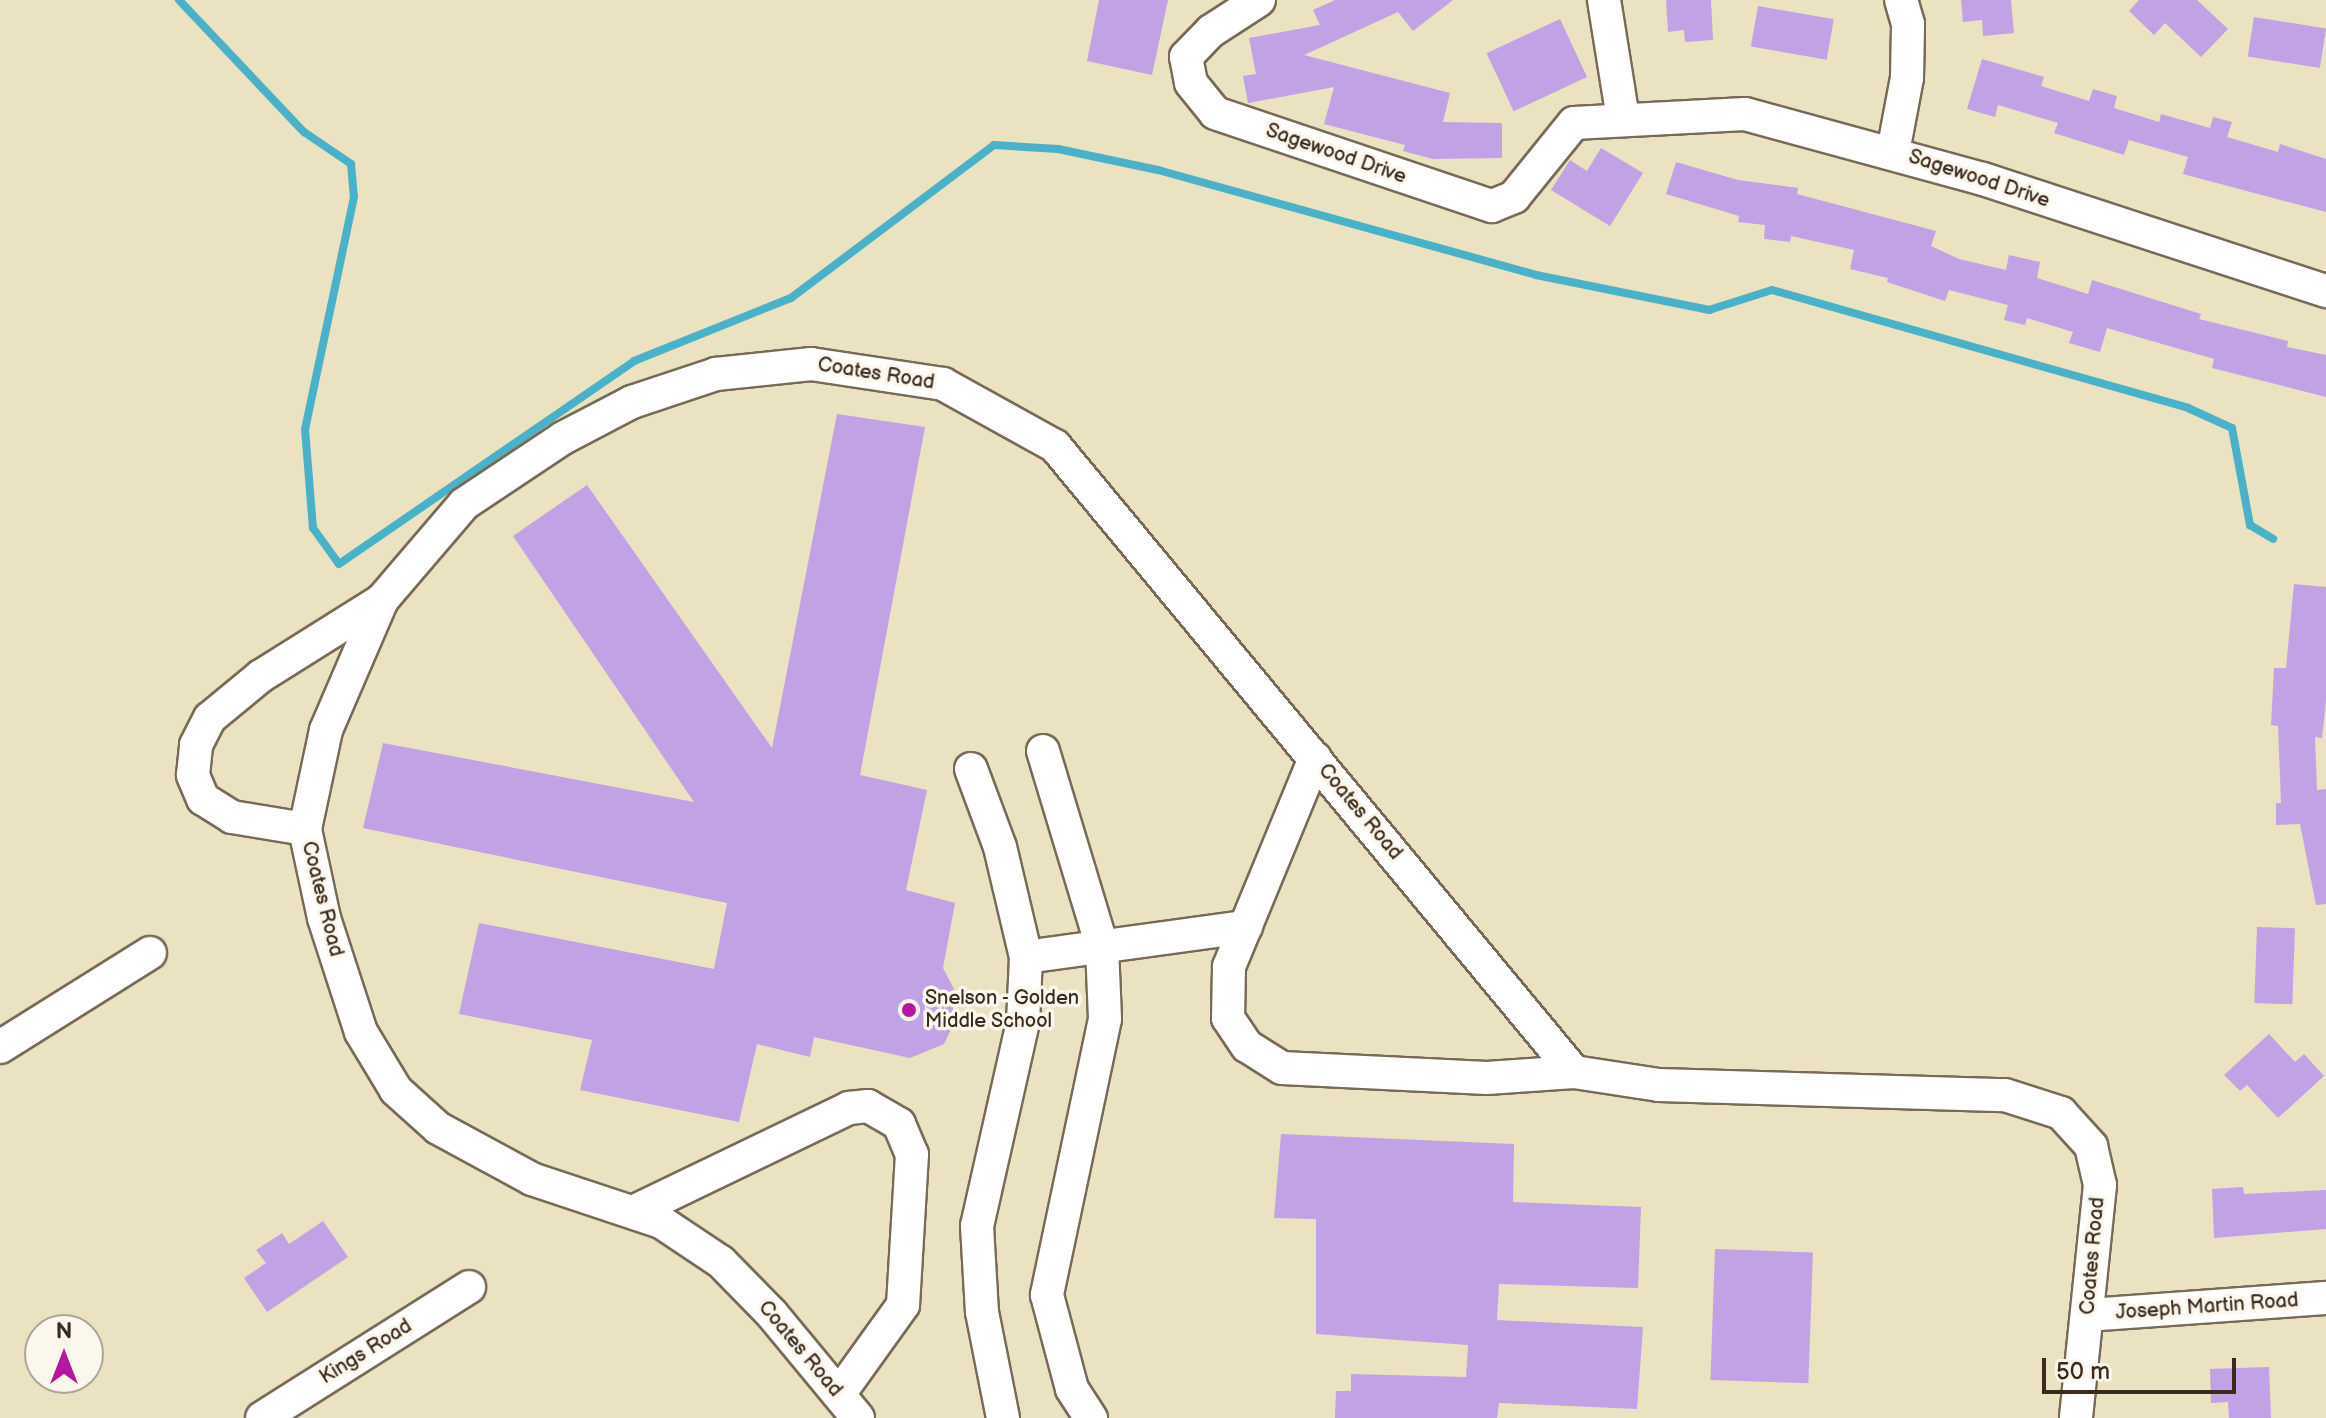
<!DOCTYPE html>
<html>
<head>
<meta charset="utf-8">
<style>
	body { margin:0 }
	#map { position:relative; width:2326px; height:1418px; overflow:hidden; background:#eae2c0; font-family:"Balsamiq Sans",sans-serif }
	div>[style] { position:absolute }
	.stream>* { height:8px; margin:-4px; padding:0 4px; transform-origin:4px; border-radius:4px; background:#49b1c8 }
	.building>* { inset:0; background:#c0a2e5; transform-origin:0 0 }
	.roads { filter:drop-shadow(2px 0 #786a57) drop-shadow(-2px 0 #786a57) drop-shadow(0 2px #786a57) drop-shadow(0 -2px #786a57) }
	.minor>* { height:32px; margin:-16px; padding:0 16px; transform-origin:16px; border-radius:16px; background:#fff }
	.dots>* { width:22px; height:22px; translate:-50% -50%; box-sizing:border-box; border:4px solid #fbf7ec; border-radius:50% }
	span { translate:-50% -50%; white-space:nowrap; text-align:center; line-height:1.15; -webkit-text-stroke:7px #fbf7ec; paint-order:stroke }
	.street-label { font-size:20px; color:#3b2a1e }
	.poi-label { font-size:20px; color:#3b2a1e }
	.left { translate:0 -50%; text-align:left }
	.north { position:absolute; left:24px; top:1314px; width:80px; height:80px; box-sizing:border-box; background:#fbf7ec; border:2px solid #aea59a; border-radius:50%; rotate:0deg; font-size:22px; font-weight:700; line-height:32px; text-align:center; color:#3b2a1e }
	.north::after { content:''; display:block; margin:auto; width:28px; height:36px; background:#b5179e; clip-path:polygon(50% 0,100% 100%,50% 72%,0 100%) }
	.scale { position:absolute; left:2042px; top:1358px; width:194px; height:36px; box-sizing:border-box; border:4px solid #3b2a1e; border-top:0; padding-left:10px; font-size:24px; line-height:28px; white-space:nowrap; color:#3b2a1e; -webkit-text-stroke:6px #fbf7ec; paint-order:stroke }
</style>
</head>
<body>
<div id="map">
	<div class="stream">
		<div style="left:179px;top:0;width:182px;rotate:46.6deg"></div>
		<div style="left:304px;top:132px;width:57px;rotate:34.2deg"></div>
		<div style="left:351px;top:164px;width:33px;rotate:85deg"></div>
		<div style="left:354px;top:197px;width:237px;rotate:101.9deg"></div>
		<div style="left:305px;top:429px;width:99px;rotate:85.4deg"></div>
		<div style="left:313px;top:528px;width:44px;rotate:54.2deg"></div>
		<div style="left:339px;top:564px;width:358px;rotate:-34.5deg"></div>
		<div style="left:634px;top:361px;width:169px;rotate:-21.9deg"></div>
		<div style="left:791px;top:298px;width:254px;rotate:-37deg"></div>
		<div style="left:994px;top:145px;width:64px;rotate:3.6deg"></div>
		<div style="left:1058px;top:149px;width:102px;rotate:11.9deg"></div>
		<div style="left:1158px;top:170px;width:392px;rotate:15.5deg"></div>
		<div style="left:1536px;top:275px;width:177px;rotate:11.4deg"></div>
		<div style="left:1709px;top:310px;width:66px;rotate:-17.6deg"></div>
		<div style="left:1772px;top:290px;width:432px;rotate:15.8deg"></div>
		<div style="left:2188px;top:408px;width:48px;rotate:24.4deg"></div>
		<div style="left:2232px;top:428px;width:99px;rotate:79.5deg"></div>
		<div style="left:2250px;top:525px;width:27px;rotate:31deg"></div>
	</div>
	<div class="building">
		<div style="clip-path:polygon(1099px 0,1168px 0,1152px 75px,1087px 61px)"></div>
		<div style="clip-path:polygon(1335px 0,1453px 0,1413px 31px,1398px 12px,1304px 55px,1450px 93px,1443px 122px,1502px 123px,1502px 158px,1433px 159px,1403px 151px,1405px 145px,1324px 124px,1334px 87px,1248px 103px,1243px 76px,1256px 74px,1249px 38px,1320px 25px,1313px 10px)"></div>
		<div style="clip-path:polygon(1666px 0,1711px 0,1713px 40px,1685px 42px,1684px 30px,1668px 32px)"></div>
		<div style="clip-path:polygon(1961px 0,2011px 0,2014px 33px,1983px 36px,1982px 20px,1963px 22px)"></div>
		<div style="clip-path:polygon(2139px 0,2197px 0,2228px 29px,2201px 57px,2165px 23px,2154px 35px,2129px 11px)"></div>
		<div style="left:1758px;top:6px;width:77px;height:41px;rotate:10deg"></div>
		<div style="left:2254px;top:17px;width:73px;height:40px;rotate:9deg"></div>
		<div style="left:1560px;top:19px;width:64px;height:81px;rotate:65deg"></div>
		<div style="clip-path:polygon(1982px 59px,2044px 77px,2041px 86px,2089px 101px,2093px 89px,2117px 96px,2114px 108px,2159px 122px,2161px 114px,2210px 128px,2213px 117px,2232px 122px,2227px 137px,2278px 152px,2280px 144px,2326px 159px,2326px 212px,2183px 174px,2188px 157px,2129px 140px,2124px 155px,2054px 133px,2058px 123px,1998px 105px,1995px 117px,1967px 109px)"></div>
		<div style="clip-path:polygon(1601px 148px,1643px 173px,1610px 226px,1551px 190px,1570px 160px,1587px 171px)"></div>
		<div style="clip-path:polygon(1676px 162px,1738px 180px,1798px 188px,1797px 194px,1936px 231px,1931px 246px,1959px 259px,2006px 270px,2009px 255px,2040px 262px,2037px 278px,2088px 294px,2092px 280px,2201px 314px,2199px 319px,2288px 341px,2287px 347px,2326px 355px,2326px 397px,2212px 368px,2214px 359px,2107px 328px,2100px 352px,2069px 343px,2073px 332px,2027px 318px,2025px 325px,2004px 320px,2008px 305px,1949px 290px,1945px 301px,1887px 282px,1888px 278px,1850px 269px,1854px 250px,1791px 236px,1790px 242px,1764px 239px,1765px 225px,1738px 222px,1739px 216px,1666px 194px)"></div>
		<div style="clip-path:polygon(837px 414px,925px 427px,860px 775px,927px 790px,906px 890px,955px 903px,943px 968px,954px 989px,952px 1027px,944px 1044px,910px 1058px,814px 1037px,810px 1057px,757px 1044px,739px 1122px,580px 1090px,592px 1040px,459px 1014px,479px 923px,714px 969px,727px 903px,363px 828px,383px 743px,694px 802px,513px 536px,587px 485px,772px 748px)"></div>
		<div style="clip-path:polygon(2294px 584px,2326px 587px,2326px 700px,2322px 738px,2315px 737px,2317px 790px,2326px 789px,2326px 904px,2316px 905px,2300px 824px,2276px 825px,2276px 803px,2281px 803px,2278px 726px,2271px 725px,2274px 668px,2286px 668px)"></div>
		<div style="left:2257px;top:927px;width:38px;height:76px;rotate:2deg"></div>
		<div style="clip-path:polygon(2269px 1034px,2295px 1062px,2304px 1054px,2324px 1076px,2278px 1118px,2247px 1085px,2240px 1091px,2224px 1075px)"></div>
		<div style="clip-path:polygon(1281px 1134px,1514px 1144px,1513px 1202px,1641px 1207px,1638px 1288px,1499px 1284px,1497px 1320px,1643px 1327px,1637px 1409px,1499px 1403px,1497px 1418px,1335px 1418px,1336px 1391px,1351px 1391px,1351px 1374px,1466px 1377px,1468px 1345px,1316px 1334px,1316px 1219px,1274px 1218px)"></div>
		<div style="clip-path:polygon(2243px 1187px,2244px 1194px,2326px 1190px,2326px 1229px,2214px 1238px,2212px 1189px)"></div>
		<div style="clip-path:polygon(323px 1221px,348px 1257px,267px 1312px,244px 1278px,266px 1263px,256px 1250px,282px 1233px,289px 1244px)"></div>
		<div style="left:1715px;top:1249px;width:98px;height:131px;rotate:2deg"></div>
		<div style="clip-path:polygon(2269px 1367px,2271px 1418px,2229px 1418px,2228px 1402px,2211px 1403px,2210px 1369px)"></div>
	</div>
	<div class="roads">
		<div class="minor">
			<div style="left:1259px;top:0;width:57px;rotate:147.1deg"></div>
			<div style="left:1211px;top:31px;width:36px;rotate:134deg"></div>
			<div style="left:1186px;top:57px;width:26px;rotate:79deg"></div>
			<div style="left:1191px;top:83px;width:38px;rotate:51deg"></div>
			<div style="left:1215px;top:113px;width:292px;rotate:18.6deg"></div>
			<div style="left:1492px;top:206px;width:24px;rotate:-22deg"></div>
			<div style="left:1514px;top:197px;width:95px;rotate:-51deg"></div>
			<div style="left:1574px;top:123px;width:171px;rotate:-3deg"></div>
			<div style="left:1745px;top:114px;width:247px;rotate:15.3deg"></div>
			<div style="left:1983px;top:179px;width:361px;rotate:18.1deg"></div>
			<div style="left:1604px;top:0;width:120px;rotate:80.9deg"></div>
			<div style="left:1893px;top:152px;width:75px;rotate:-79.3deg"></div>
			<div style="left:1907px;top:78px;width:54px;rotate:-88.9deg"></div>
			<div style="left:1908px;top:24px;width:25px;rotate:-106deg"></div>
			<div style="left:1043px;top:751px;width:205px;rotate:73.2deg"></div>
			<div style="left:1102px;top:947px;width:72px;rotate:87.6deg"></div>
			<div style="left:1105px;top:1019px;width:282px;rotate:101.9deg"></div>
			<div style="left:1047px;top:1295px;width:97px;rotate:75.1deg"></div>
			<div style="left:1072px;top:1389px;width:35px;rotate:57deg"></div>
			<div style="left:1315px;top:758px;width:226px;rotate:112.4deg"></div>
			<div style="left:1229px;top:967px;width:51px;rotate:91.1deg"></div>
			<div style="left:1228px;top:1018px;width:34px;rotate:56deg"></div>
			<div style="left:1247px;top:1046px;width:41px;rotate:32.2deg"></div>
			<div style="left:1282px;top:1068px;width:205px;rotate:2.8deg"></div>
			<div style="left:1487px;top:1078px;width:87px;rotate:-3.9deg"></div>
			<div style="left:971px;top:769px;width:83px;rotate:69.6deg"></div>
			<div style="left:1000px;top:847px;width:113px;rotate:76.7deg"></div>
			<div style="left:1026px;top:957px;width:65px;rotate:92.6deg"></div>
			<div style="left:1023px;top:1022px;width:209px;rotate:102.7deg"></div>
			<div style="left:977px;top:1226px;width:86px;rotate:86.7deg"></div>
			<div style="left:982px;top:1312px;width:108px;rotate:78.8deg"></div>
			<div style="left:305px;top:829px;width:74px;rotate:-170.7deg"></div>
			<div style="left:232px;top:817px;width:34px;rotate:-148deg"></div>
			<div style="left:203px;top:799px;width:26px;rotate:-113deg"></div>
			<div style="left:193px;top:775px;width:30px;rotate:-84deg"></div>
			<div style="left:196px;top:745px;width:30px;rotate:-63deg"></div>
			<div style="left:210px;top:718px;width:66px;rotate:-39.5deg"></div>
			<div style="left:261px;top:676px;width:143px;rotate:-32.1deg"></div>
			<div style="left:1026px;top:957px;width:222px;rotate:-7.8deg"></div>
			<div style="left:0;top:1047px;width:177px;rotate:-32.1deg"></div>
			<div style="left:633px;top:1212px;width:240px;rotate:-25.7deg"></div>
			<div style="left:849px;top:1108px;width:19px;rotate:-6deg"></div>
			<div style="left:868px;top:1106px;width:36px;rotate:30deg"></div>
			<div style="left:899px;top:1124px;width:33px;rotate:67deg"></div>
			<div style="left:912px;top:1154px;width:151px;rotate:93.4deg"></div>
			<div style="left:903px;top:1305px;width:110px;rotate:125.7deg"></div>
			<div style="left:2088px;top:1315px;width:239px;rotate:-4.1deg"></div>
			<div style="left:262px;top:1418px;width:245px;rotate:-32.3deg"></div>
			<div style="left:858px;top:1418px;width:135px;rotate:-129.6deg"></div>
			<div style="left:772px;top:1314px;width:73px;rotate:-134.4deg"></div>
			<div style="left:721px;top:1262px;width:72px;rotate:-146.3deg"></div>
			<div style="left:661px;top:1222px;width:136px;rotate:-161.6deg"></div>
			<div style="left:532px;top:1179px;width:107px;rotate:-151.5deg"></div>
			<div style="left:438px;top:1128px;width:57px;rotate:-137.9deg"></div>
			<div style="left:396px;top:1090px;width:68px;rotate:-121.1deg"></div>
			<div style="left:361px;top:1032px;width:120px;rotate:-108deg"></div>
			<div style="left:324px;top:918px;width:91px;rotate:-102.1deg"></div>
			<div style="left:305px;top:829px;width:101px;rotate:-78deg"></div>
			<div style="left:326px;top:730px;width:142px;rotate:-66.7deg"></div>
			<div style="left:382px;top:600px;width:126px;rotate:-49.5deg"></div>
			<div style="left:464px;top:504px;width:119px;rotate:-33.7deg"></div>
			<div style="left:563px;top:438px;width:78px;rotate:-27.6deg"></div>
			<div style="left:632px;top:402px;width:89px;rotate:-18.4deg"></div>
			<div style="left:716px;top:374px;width:96px;rotate:-6deg"></div>
			<div style="left:811px;top:364px;width:134px;rotate:8.6deg"></div>
			<div style="left:943px;top:384px;width:128px;rotate:29deg"></div>
			<div style="left:1055px;top:446px;width:813px;rotate:50.34deg"></div>
			<div style="left:1574px;top:1072px;width:86px;rotate:8.7deg"></div>
			<div style="left:1659px;top:1085px;width:346px;rotate:1.7deg"></div>
			<div style="left:2005px;top:1095px;width:59px;rotate:17.8deg"></div>
			<div style="left:2061px;top:1113px;width:45px;rotate:47.7deg"></div>
			<div style="left:2091px;top:1146px;width:40px;rotate:77deg"></div>
			<div style="left:2100px;top:1185px;width:234px;rotate:95.9deg"></div>
		</div>
	</div>
	<div class="dots">
		<div style="left:909px;top:1010px;background:#b5179e"></div>
	</div>
	<div class="street-label">
		<span style="left:1336px;top:154px;rotate:19deg">Sagewood Drive</span>
		<span style="left:1979px;top:179px;rotate:18deg">Sagewood Drive</span>
		<span style="left:876px;top:374px;rotate:9deg">Coates Road</span>
		<span style="left:1360px;top:812px;rotate:50deg">Coates Road</span>
		<span style="left:322px;top:899px;rotate:76deg">Coates Road</span>
		<span style="left:2093px;top:1256px;rotate:-85deg">Coates Road</span>
		<span style="left:2207px;top:1307px;rotate:-4deg">Joseph Martin Road</span>
		<span style="left:800px;top:1349px;rotate:50deg">Coates Road</span>
		<span style="left:366px;top:1352px;rotate:-32deg">Kings Road</span>
	</div>
	<div class="poi-label">
		<span class="left" style="left:925px;top:1010px">Snelson - Golden<br>Middle School</span>
	</div>
	<div class="north">N</div>
	<div class="scale">50 m</div>
</div>
</body>
</html>
